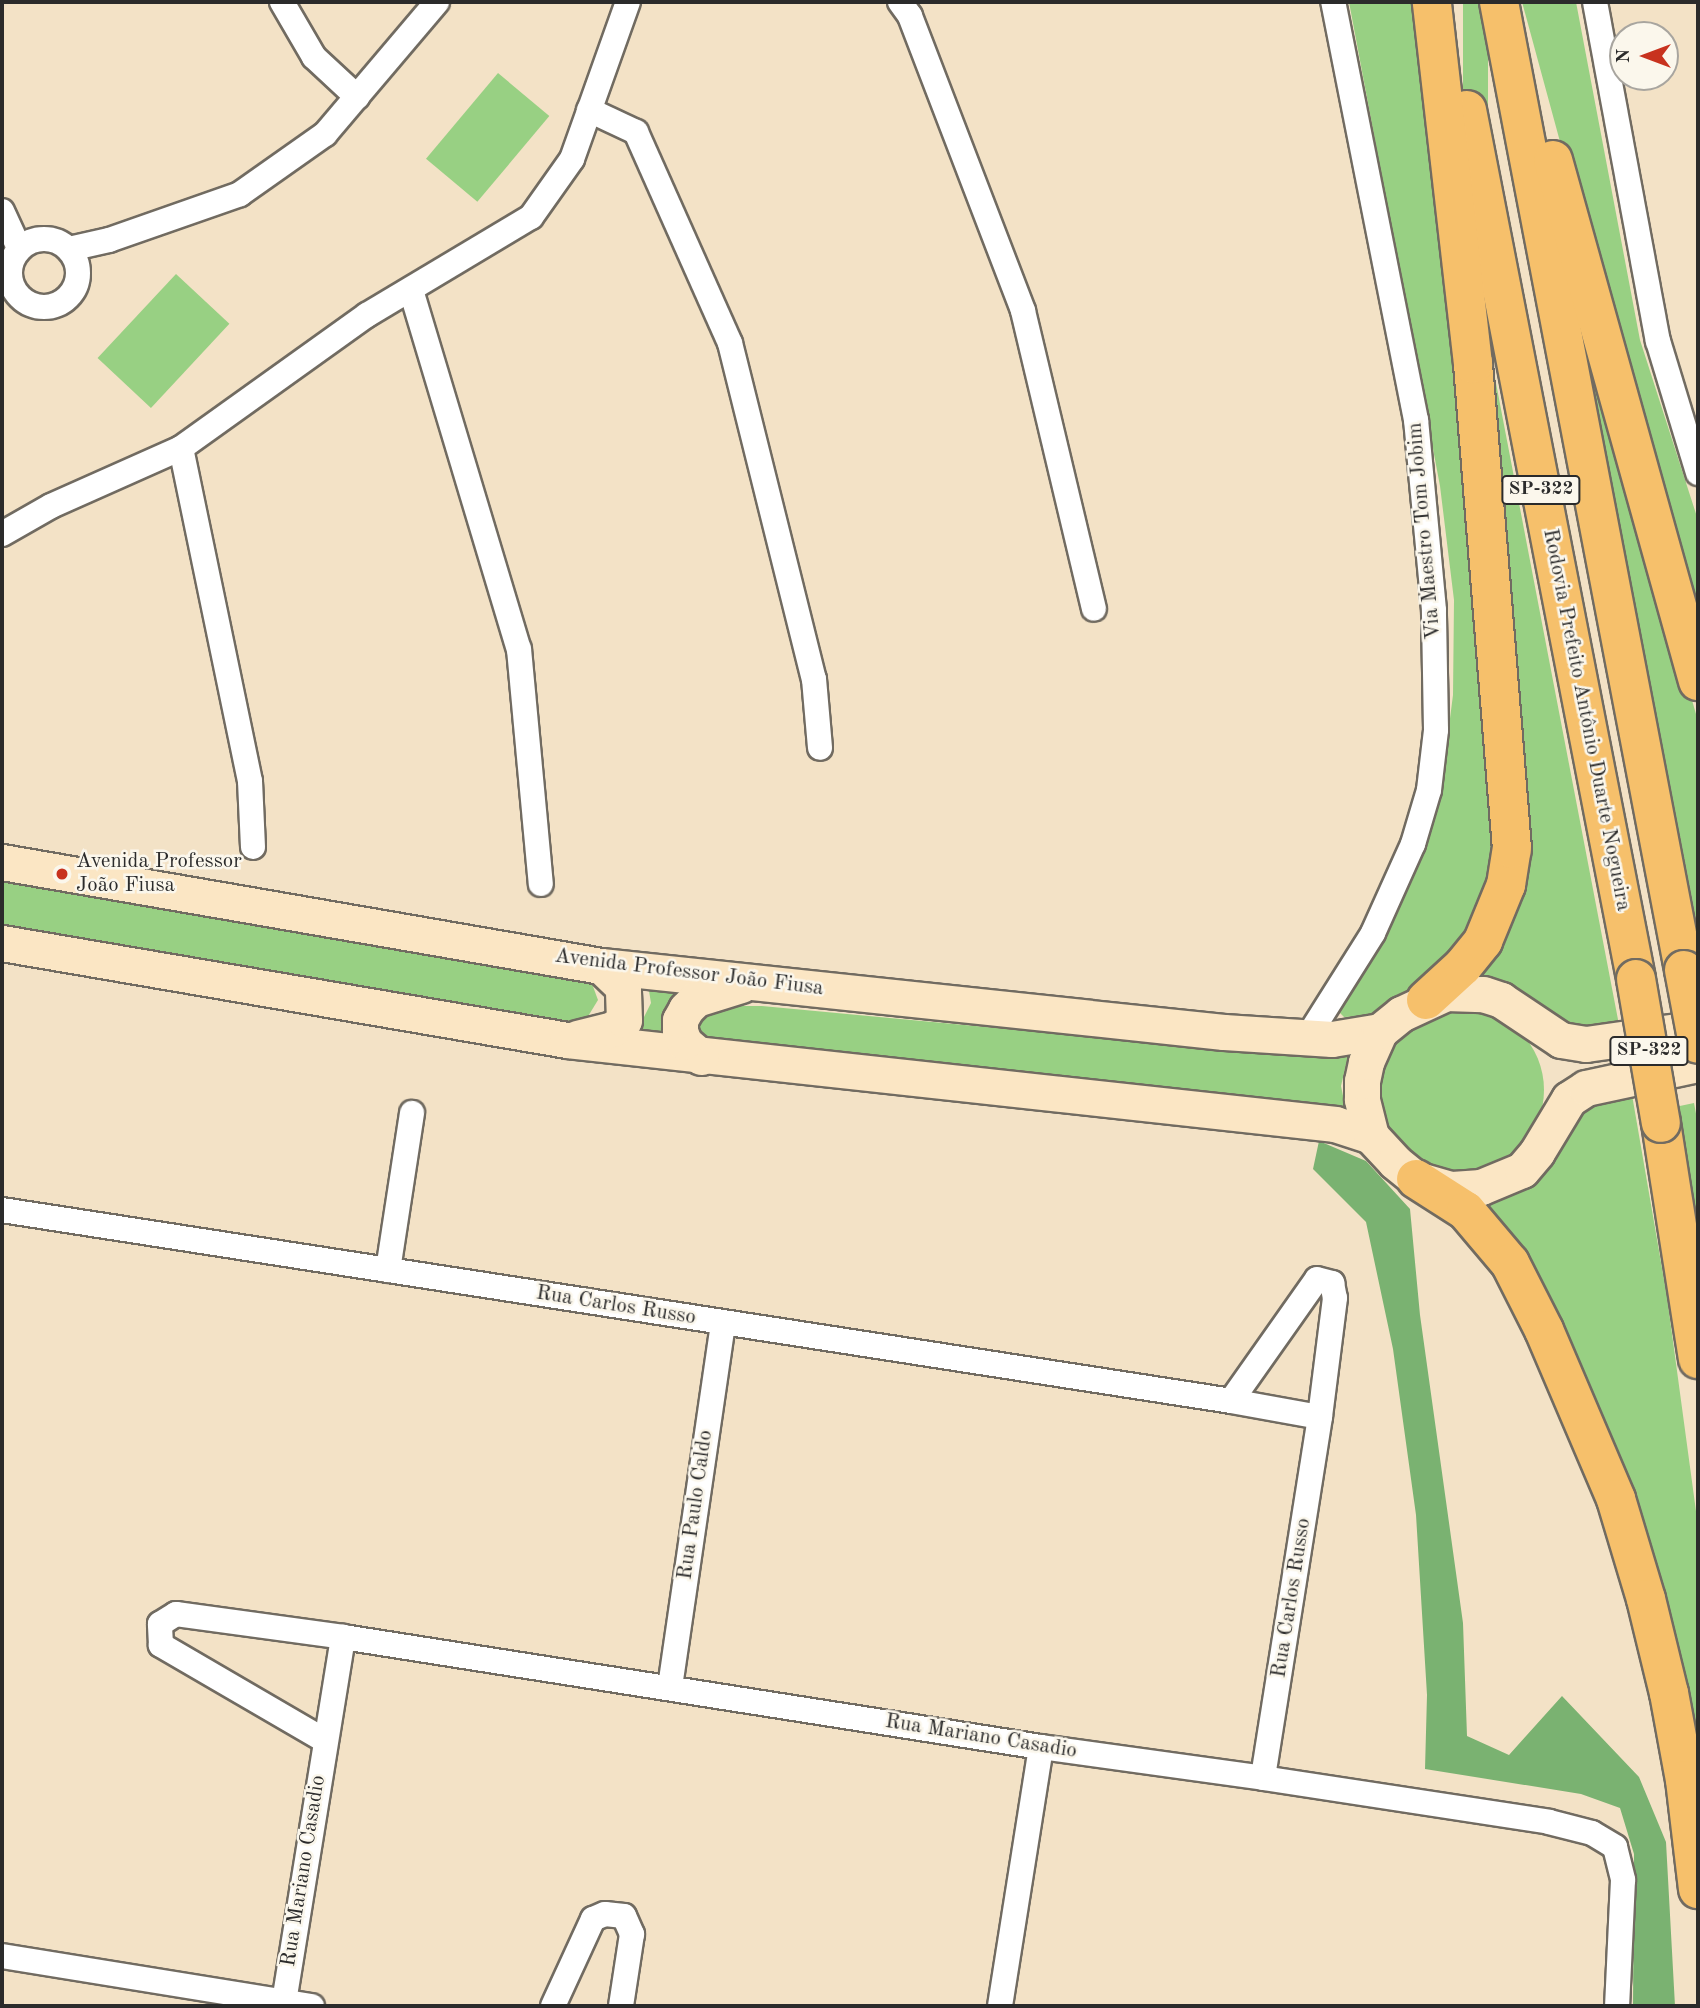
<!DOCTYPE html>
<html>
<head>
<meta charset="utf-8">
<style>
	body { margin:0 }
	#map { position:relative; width:1700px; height:2008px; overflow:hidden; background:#f3e2c6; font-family:"Old Standard TT",serif }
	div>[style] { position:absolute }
	.green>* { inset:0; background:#98d083; transform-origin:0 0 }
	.round { border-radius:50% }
	.forest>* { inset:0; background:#7ab271 }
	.roads { filter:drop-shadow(2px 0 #716b61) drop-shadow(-2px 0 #716b61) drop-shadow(0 2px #716b61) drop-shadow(0 -2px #716b61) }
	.street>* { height:24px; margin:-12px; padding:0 12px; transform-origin:12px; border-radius:12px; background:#fff }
	.street>.ring { margin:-12px; padding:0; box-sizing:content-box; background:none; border:24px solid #fff; border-radius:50% }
	.secondary>* { height:35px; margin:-17.5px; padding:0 17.5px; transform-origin:17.5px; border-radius:17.5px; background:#fbe6c4 }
	.highway>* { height:38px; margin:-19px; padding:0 19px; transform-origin:19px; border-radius:19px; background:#f6c06b }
	.bridges { filter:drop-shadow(2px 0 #716b61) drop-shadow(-2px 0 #716b61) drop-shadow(0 2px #716b61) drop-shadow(0 -2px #716b61) }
	.highway-bridge>* { height:38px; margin:-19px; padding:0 19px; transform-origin:19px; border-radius:19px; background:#f6c06b }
	.dots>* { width:19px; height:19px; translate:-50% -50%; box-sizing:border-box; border:4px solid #fbf7ec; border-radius:50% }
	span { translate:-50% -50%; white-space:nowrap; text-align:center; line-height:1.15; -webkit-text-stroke:5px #fbf7ec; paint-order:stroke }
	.shield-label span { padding:2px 5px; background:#fbf7ec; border:2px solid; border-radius:5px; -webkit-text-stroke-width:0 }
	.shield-label { font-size:19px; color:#2b2b2b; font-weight:700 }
	.street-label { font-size:21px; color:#2b2b2b }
	.poi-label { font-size:21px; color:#2b2b2b }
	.left { translate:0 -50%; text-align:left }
	.frame { position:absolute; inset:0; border:4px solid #2b2b2b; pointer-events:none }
	.north { position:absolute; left:1609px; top:21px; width:70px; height:70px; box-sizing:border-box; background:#fbf7ec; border:2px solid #a8a59f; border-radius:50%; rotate:270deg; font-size:19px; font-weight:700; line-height:28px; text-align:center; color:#2b2b2b }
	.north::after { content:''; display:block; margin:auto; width:24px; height:32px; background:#c8321e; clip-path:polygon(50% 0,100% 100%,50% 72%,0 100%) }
</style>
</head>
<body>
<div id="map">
	<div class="green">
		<div style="clip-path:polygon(1349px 2px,1423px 2px,1501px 816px,1489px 897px,1449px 965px,1387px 1009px,1366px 1016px,1344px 1017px,1336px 1009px,1444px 765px,1453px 695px,1454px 600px,1440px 486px)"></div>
		<div style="left:1463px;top:2px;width:25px;height:997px"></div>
		<div style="clip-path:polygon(1522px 2px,1576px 2px,1640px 340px,1698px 520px,1698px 649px)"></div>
		<div style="left:498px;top:73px;width:67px;height:112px;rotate:40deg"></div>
		<div style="left:176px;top:274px;width:73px;height:115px;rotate:43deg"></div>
		<div style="clip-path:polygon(1575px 293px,1698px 721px,1698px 930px)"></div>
		<div style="clip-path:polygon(1491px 357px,1620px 1030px,1590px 1034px,1466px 980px,1495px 943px)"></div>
		<div style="clip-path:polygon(2px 876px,588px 973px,598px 1000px,587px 1018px,563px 1028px,2px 926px)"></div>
		<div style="clip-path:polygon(648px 985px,684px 990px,668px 1034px,638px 1029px,651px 1003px)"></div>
		<div style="clip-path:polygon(708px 1006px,762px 1006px,1305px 1057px,1349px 1052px,1341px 1086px,1347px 1115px,704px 1047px,691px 1025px)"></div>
		<div class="round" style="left:1378px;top:1007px;width:166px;height:166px"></div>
		<div style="clip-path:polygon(1631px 1089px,1667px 1297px,1698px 1526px,1698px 1812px,1685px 1719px,1475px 1200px,1582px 1107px)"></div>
		<div style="clip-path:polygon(1694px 1103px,1698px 1124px,1698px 1240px,1675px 1107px)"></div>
	</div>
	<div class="forest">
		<div style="clip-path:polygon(1319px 1141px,1366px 1161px,1410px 1209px,1420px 1315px,1463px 1623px,1467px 1736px,1509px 1755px,1562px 1696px,1639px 1777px,1666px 1842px,1675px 2006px,1633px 2006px,1634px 1854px,1620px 1808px,1581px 1794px,1425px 1769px,1427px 1695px,1416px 1515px,1393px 1349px,1366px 1222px,1313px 1169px)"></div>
	</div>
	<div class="roads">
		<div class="street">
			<div style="left:282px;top:2px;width:64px;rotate:59.8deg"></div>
			<div style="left:314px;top:57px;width:59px;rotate:42.9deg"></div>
			<div style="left:900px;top:2px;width:17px;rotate:54deg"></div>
			<div style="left:910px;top:16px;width:316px;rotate:69deg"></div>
			<div style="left:1023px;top:311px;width:306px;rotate:76.6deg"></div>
			<div style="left:1595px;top:2px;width:345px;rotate:79.5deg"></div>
			<div style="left:1658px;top:341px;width:138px;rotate:73.1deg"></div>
			<div style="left:589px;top:110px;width:52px;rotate:25.1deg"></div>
			<div style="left:636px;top:132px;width:231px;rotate:66deg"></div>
			<div style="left:730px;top:343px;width:346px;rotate:76deg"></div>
			<div style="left:814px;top:679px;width:69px;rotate:85deg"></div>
			<div style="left:2px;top:211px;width:41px;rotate:65.3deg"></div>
			<div class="ring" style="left:10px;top:239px;width:44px;height:44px"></div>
			<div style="left:69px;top:249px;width:41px;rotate:-12.7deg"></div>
			<div style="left:109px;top:240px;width:139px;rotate:-19.3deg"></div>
			<div style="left:240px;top:194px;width:104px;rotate:-35.2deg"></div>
			<div style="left:325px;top:134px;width:173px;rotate:-49.7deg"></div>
			<div style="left:411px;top:290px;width:375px;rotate:73.3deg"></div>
			<div style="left:519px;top:649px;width:236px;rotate:84.7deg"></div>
			<div style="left:181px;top:448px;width:340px;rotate:78.3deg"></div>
			<div style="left:250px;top:781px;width:66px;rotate:87.4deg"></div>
			<div style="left:2px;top:534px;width:56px;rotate:-29.7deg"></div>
			<div style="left:51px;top:506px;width:142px;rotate:-24deg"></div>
			<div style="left:181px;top:448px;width:229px;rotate:-35.6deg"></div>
			<div style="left:367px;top:315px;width:191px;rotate:-30.9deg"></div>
			<div style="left:531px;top:217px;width:71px;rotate:-54.7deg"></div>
			<div style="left:572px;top:159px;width:167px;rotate:-70.4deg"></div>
			<div style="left:1307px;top:1038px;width:124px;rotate:-57.8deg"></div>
			<div style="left:1373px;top:933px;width:98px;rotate:-65.8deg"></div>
			<div style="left:1413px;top:844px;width:56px;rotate:-73.5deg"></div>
			<div style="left:1429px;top:790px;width:60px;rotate:-83.3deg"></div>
			<div style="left:1436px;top:730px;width:120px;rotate:-91deg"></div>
			<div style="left:1434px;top:610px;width:191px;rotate:-95.4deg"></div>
			<div style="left:1416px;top:420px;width:426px;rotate:-101.2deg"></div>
			<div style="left:2px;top:1210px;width:1244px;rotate:8.83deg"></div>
			<div style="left:1231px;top:1401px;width:90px;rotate:10.2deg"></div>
			<div style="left:388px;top:1270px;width:159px;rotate:-81.3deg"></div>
			<div style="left:1231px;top:1401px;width:149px;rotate:-54.8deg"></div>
			<div style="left:1317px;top:1279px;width:16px;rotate:15deg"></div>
			<div style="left:1332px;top:1283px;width:15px;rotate:79deg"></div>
			<div style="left:1335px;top:1298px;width:120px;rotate:97.2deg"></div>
			<div style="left:1320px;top:1417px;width:365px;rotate:99deg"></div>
			<div style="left:670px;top:1687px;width:368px;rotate:-81.7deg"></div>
			<div style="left:324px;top:1740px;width:189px;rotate:-149.8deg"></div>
			<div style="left:161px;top:1645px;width:21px;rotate:-93deg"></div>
			<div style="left:160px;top:1624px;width:19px;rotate:-32deg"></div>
			<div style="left:176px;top:1614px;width:169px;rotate:7.8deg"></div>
			<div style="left:343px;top:1637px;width:707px;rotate:8.96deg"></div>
			<div style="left:1041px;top:1747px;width:224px;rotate:7.9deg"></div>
			<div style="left:1263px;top:1778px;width:289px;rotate:8.7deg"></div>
			<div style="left:1549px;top:1822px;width:44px;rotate:14.3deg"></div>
			<div style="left:1592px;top:1833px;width:27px;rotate:31deg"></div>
			<div style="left:1615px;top:1847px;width:34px;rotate:76deg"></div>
			<div style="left:1623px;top:1880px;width:126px;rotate:92.7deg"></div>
			<div style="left:2px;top:1956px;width:314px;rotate:9.2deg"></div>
			<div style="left:284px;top:2002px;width:370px;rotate:-80.8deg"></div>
			<div style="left:553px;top:2006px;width:96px;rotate:-65.3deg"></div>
			<div style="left:593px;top:1919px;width:13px;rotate:-23deg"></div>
			<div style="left:605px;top:1914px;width:19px;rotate:6deg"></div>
			<div style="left:624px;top:1916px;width:20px;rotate:66deg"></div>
			<div style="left:632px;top:1934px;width:73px;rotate:98.7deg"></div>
			<div style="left:1000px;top:2006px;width:262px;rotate:-81deg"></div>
		</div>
		<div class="secondary">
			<div style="left:2px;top:862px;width:608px;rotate:9.85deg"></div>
			<div style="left:601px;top:966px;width:626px;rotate:6.05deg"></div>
			<div style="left:1224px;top:1032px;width:108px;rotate:3.7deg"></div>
			<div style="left:1332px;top:1039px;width:49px;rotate:-9.5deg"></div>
			<div style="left:2px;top:943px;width:573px;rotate:9.74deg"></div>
			<div style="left:567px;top:1040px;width:773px;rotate:6.24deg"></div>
			<div style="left:1335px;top:1124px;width:38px;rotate:18deg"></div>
			<div style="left:1371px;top:1136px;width:35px;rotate:47deg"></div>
			<div style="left:1395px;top:1162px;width:27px;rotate:39deg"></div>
			<div style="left:1416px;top:1179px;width:37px;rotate:16deg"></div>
			<div style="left:1452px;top:1189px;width:29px;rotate:-4deg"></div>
			<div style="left:1481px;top:1187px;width:44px;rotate:-22.5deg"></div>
			<div style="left:1522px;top:1170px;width:23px;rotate:-50deg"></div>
			<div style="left:1537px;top:1152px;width:62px;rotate:-58.9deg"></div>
			<div style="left:1569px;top:1099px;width:20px;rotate:-33deg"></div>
			<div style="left:1586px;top:1088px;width:115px;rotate:-12.1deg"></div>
			<div style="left:577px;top:1038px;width:37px;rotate:-14deg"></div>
			<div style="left:613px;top:1029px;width:14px;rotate:-39deg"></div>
			<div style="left:624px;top:1020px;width:33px;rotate:-92deg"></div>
			<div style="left:623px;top:987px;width:30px;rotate:-136deg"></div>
			<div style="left:701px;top:1057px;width:23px;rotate:-139deg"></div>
			<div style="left:684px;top:1042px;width:12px;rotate:-110deg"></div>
			<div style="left:680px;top:1031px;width:11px;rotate:-90deg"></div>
			<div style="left:680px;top:1020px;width:13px;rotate:-61deg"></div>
			<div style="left:686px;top:1009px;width:14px;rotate:-45deg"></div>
			<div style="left:696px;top:999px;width:47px;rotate:-17.3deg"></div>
			<div style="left:1371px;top:1136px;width:38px;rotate:-104deg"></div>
			<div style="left:1362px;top:1099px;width:18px;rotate:-90deg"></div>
			<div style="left:1362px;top:1081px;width:19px;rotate:-78deg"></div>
			<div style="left:1366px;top:1062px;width:34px;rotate:-66deg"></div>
			<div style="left:1380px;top:1031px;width:27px;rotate:-39deg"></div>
			<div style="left:1401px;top:1014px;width:50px;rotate:-25deg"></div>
			<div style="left:1446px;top:993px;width:37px;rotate:2deg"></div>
			<div style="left:1483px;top:994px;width:19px;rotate:18deg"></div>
			<div style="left:1501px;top:1000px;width:72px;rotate:33.7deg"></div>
			<div style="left:1561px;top:1040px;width:25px;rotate:9deg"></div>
			<div style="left:1586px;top:1044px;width:113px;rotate:-8.1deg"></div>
		</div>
		<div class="highway">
			<div style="left:1499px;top:2px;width:986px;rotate:79.18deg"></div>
			<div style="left:1467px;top:110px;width:885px;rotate:78.99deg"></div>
			<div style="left:1553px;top:160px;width:541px;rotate:74.45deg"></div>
			<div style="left:1426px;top:1000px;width:50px;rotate:-42.6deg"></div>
			<div style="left:1463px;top:966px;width:32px;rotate:-51deg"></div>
			<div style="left:1483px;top:941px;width:61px;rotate:-67.7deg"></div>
			<div style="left:1506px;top:885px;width:36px;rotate:-81deg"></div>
			<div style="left:1512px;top:849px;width:487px;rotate:-94.6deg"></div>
			<div style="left:1473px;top:364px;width:364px;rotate:-96.5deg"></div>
			<div style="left:1661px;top:1123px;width:239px;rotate:81.1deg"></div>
			<div style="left:1416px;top:1179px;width:59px;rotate:32.6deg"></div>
			<div style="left:1466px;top:1211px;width:68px;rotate:49.8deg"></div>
			<div style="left:1510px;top:1263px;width:75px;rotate:63.1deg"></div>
			<div style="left:1544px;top:1330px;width:184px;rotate:66.9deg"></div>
			<div style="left:1616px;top:1499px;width:104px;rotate:73.3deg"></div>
			<div style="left:1646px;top:1599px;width:97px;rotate:76.3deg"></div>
			<div style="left:1669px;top:1693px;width:88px;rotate:79.6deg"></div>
			<div style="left:1685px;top:1780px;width:110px;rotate:83.2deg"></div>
		</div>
	</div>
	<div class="bridges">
		<div class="highway-bridge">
			<div style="left:1684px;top:970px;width:75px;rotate:79.3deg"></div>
			<div style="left:1636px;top:979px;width:146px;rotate:80.2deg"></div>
		</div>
	</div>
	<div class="dots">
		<div style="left:62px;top:874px;background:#c8321e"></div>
	</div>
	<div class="shield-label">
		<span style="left:1541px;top:490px">SP-322</span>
		<span style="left:1649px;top:1051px">SP-322</span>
	</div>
	<div class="street-label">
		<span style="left:1425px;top:531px;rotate:-95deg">Via Maestro Tom Jobim</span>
		<span style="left:1586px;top:720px;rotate:79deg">Rodovia Prefeito Antônio Duarte Nogueira</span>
		<span style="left:689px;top:973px;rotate:7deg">Avenida Professor João Fiusa</span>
		<span style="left:616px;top:1306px;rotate:9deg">Rua Carlos Russo</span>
		<span style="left:696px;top:1505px;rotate:-82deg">Rua Paulo Caldo</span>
		<span style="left:1292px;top:1598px;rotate:-81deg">Rua Carlos Russo</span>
		<span style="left:981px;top:1737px;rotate:9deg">Rua Mariano Casadio</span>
		<span style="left:304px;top:1871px;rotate:-81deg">Rua Mariano Casadio</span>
	</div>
	<div class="poi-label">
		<span class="left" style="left:76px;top:874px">Avenida Professor<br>João Fiusa</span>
	</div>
	<div class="frame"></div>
	<div class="north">N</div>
</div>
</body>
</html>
